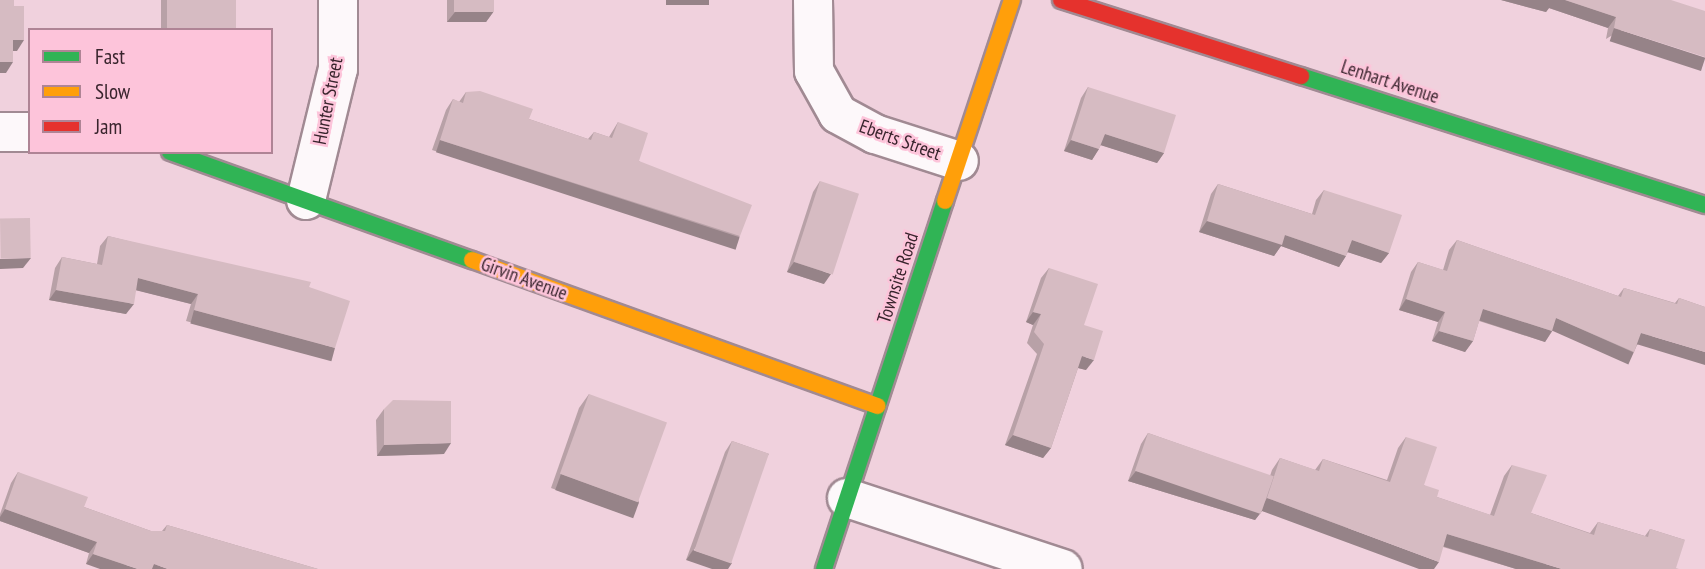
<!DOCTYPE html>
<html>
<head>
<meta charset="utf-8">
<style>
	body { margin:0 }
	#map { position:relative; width:1705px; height:569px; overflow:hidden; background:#f0d1dd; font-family:"PT Sans Narrow",sans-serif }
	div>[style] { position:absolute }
	.roads { filter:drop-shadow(2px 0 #a18a93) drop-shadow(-2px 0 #a18a93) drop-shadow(0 2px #a18a93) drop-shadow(0 -2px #a18a93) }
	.street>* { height:38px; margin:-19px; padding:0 19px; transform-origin:19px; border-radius:19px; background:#fdf8fa }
	.fast>* { height:16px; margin:-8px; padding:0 8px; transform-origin:8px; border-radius:8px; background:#30b455 }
	.slow>* { height:16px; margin:-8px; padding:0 8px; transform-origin:8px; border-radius:8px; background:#ff9f0a }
	.jam>* { height:16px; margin:-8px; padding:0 8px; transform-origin:8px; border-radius:8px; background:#e5322d }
	.wall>* { inset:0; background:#b8a1a7; transform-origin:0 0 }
	.shaded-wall>* { inset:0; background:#968388; transform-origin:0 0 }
	.building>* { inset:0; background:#d6bbc2; transform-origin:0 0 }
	span { translate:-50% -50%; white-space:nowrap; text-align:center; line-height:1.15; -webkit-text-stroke:5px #fdc4da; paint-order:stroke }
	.street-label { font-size:19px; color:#39242d }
	.legend { position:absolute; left:28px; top:28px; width:245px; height:126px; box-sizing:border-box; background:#fdc4da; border:2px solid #af8495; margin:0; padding:9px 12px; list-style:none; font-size:21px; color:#39242d }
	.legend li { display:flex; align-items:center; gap:14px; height:35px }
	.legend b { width:35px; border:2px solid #af8495 }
</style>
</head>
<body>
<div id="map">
	<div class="roads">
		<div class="street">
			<div style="left:813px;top:0;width:71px;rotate:89.2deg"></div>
			<div style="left:814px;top:71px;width:49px;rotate:60.8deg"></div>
			<div style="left:838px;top:114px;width:42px;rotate:28.4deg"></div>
			<div style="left:875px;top:134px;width:88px;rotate:17.8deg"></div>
			<div style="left:0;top:132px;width:30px"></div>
			<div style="left:306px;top:200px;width:135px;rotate:-76.3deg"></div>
			<div style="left:338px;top:69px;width:69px;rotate:-90deg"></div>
			<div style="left:847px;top:498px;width:227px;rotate:18.2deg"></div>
		</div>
		<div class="fast">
			<div style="left:1301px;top:76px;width:424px;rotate:17.7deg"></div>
			<div style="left:170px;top:152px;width:321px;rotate:19.7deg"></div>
			<div style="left:824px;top:569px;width:387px;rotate:-71.8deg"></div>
		</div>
		<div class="slow">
			<div style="left:945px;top:201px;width:212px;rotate:-71.6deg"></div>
			<div style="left:472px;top:260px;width:431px;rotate:19.8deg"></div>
		</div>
		<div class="jam">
			<div style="left:1061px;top:0;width:252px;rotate:17.6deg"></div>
		</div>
	</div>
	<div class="wall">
		<div style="left:161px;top:0;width:75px;height:30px"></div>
		<div style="clip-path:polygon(447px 0,494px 0,494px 11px,486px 22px,447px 22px)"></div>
		<div style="clip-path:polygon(1501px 0,1671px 0,1606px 39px,1608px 28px,1549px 8px,1546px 12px)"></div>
		<div style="clip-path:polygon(1088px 87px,1164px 153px,1157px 163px,1101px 145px,1092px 160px,1064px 151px,1081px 98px)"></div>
		<div style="clip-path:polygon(466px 92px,529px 119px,588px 139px,594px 132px,609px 137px,618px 122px,639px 161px,740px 236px,733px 246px,432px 150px,446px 110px,453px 99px,459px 102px)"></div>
		<div style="clip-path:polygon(820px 181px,824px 284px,787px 272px,813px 192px)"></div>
		<div style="clip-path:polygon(1218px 184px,1312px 214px,1316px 200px,1324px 190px,1389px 253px,1381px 263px,1348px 252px,1339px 267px,1281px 246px,1274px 256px,1199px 232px,1211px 194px)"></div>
		<div style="clip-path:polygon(108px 236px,309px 287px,327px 359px,186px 321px,191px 304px,136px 290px,126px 314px,49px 300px,55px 268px,62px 257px,97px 264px,100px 246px)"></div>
		<div style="clip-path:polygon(1457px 240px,1618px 296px,1624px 288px,1675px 303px,1679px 298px,1705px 307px,1637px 345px,1634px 352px,1627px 362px,1553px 330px,1545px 342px,1479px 321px,1473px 341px,1465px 352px,1432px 341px,1438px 322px,1399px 310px,1411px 272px,1418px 262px,1443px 270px,1449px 250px)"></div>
		<div style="clip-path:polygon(1049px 268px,1084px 325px,1086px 370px,1078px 368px,1051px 448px,1043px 458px,1005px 445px,1037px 354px,1027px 343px,1033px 325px,1026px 322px,1041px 278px)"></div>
		<div style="clip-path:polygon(589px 394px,639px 502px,629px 516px,551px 488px,579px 408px)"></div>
		<div style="clip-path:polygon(384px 409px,444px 454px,377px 456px,376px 420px)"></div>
		<div style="clip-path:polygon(1148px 433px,1270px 476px,1272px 470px,1280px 458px,1315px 470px,1323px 459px,1387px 480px,1398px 448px,1406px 437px,1424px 485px,1437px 497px,1490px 515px,1504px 476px,1512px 465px,1531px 513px,1590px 533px,1598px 522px,1645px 536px,1650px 529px,1685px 540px,1516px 569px,1443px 547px,1262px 511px,1255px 520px,1128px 481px,1141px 444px)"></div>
		<div style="clip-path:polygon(732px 441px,769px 454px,686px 560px,725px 452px)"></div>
		<div style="clip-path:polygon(18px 472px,84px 507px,151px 531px,162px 531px,167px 525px,318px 569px,86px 564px,89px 553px,0 521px,0 514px,11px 483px)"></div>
	</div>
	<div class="shaded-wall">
		<div style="left:666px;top:0;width:43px;height:5px"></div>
		<div style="clip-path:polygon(1501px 0,1565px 0,1616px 17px,1608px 28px,1549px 8px,1546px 12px)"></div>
		<div style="clip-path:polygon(494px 11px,486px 22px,447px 22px,455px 12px)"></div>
		<div style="left:1614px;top:28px;width:96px;height:14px;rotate:18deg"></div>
		<div style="clip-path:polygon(13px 40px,24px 40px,17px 51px,5px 51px)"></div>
		<div style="clip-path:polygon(0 62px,13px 62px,6px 73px,0 73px)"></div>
		<div style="clip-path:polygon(1105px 134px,1164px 153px,1157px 163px,1097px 144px)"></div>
		<div style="left:440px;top:140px;width:315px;height:13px;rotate:18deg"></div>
		<div style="clip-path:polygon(1071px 140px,1099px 149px,1092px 160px,1064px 151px)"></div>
		<div style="clip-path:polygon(1207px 221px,1285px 235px,1346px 256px,1339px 267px,1281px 246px,1274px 256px,1199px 232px)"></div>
		<div style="clip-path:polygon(1352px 240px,1389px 253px,1381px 263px,1344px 251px)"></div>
		<div style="clip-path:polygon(31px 258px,23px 268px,0 269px,0 259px)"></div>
		<div style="clip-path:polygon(794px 262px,831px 274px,824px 284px,787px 272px)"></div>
		<div style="clip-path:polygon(138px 278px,198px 294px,191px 304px,131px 289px)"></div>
		<div style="clip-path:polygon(56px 290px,134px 304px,126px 314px,49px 300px)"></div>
		<div style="clip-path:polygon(1406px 299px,1445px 312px,1438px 322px,1399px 310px)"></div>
		<div style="clip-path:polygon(1483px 309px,1552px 331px,1545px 342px,1475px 319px)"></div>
		<div style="left:194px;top:310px;width:146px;height:14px;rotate:15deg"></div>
		<div style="clip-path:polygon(1033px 312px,1041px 314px,1033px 325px,1026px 322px)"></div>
		<div style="left:1556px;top:318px;width:85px;height:13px;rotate:24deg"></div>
		<div style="clip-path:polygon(1439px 331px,1473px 341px,1465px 352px,1432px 341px)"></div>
		<div style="clip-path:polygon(1641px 333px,1705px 352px,1705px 365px,1633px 343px)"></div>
		<div style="clip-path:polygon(1082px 356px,1094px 360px,1086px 370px,1074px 367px)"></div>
		<div style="clip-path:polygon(1013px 435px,1051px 448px,1043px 458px,1005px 445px)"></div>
		<div style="clip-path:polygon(451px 443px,444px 454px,377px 456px,384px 445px)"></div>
		<div style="clip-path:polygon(1136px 471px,1260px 509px,1267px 498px,1439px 562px,1434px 569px,1419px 569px,1262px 511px,1255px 520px,1128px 481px)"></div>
		<div style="left:561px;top:474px;width:83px;height:17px;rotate:20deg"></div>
		<div style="clip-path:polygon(5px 509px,97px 542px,89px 553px,0 521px,0 517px)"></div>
		<div style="clip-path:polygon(1447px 534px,1562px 569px,1516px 569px,1439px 545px)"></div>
		<div style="clip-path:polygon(693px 550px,732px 563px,728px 569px,712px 569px,686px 560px)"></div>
		<div style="clip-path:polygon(93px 554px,138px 569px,100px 569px,86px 564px)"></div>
		<div style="clip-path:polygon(154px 564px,168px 569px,150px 569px)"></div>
	</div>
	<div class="building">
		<div style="clip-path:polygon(0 0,14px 0,14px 6px,24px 6px,24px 40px,13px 40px,13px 62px,0 62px)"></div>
		<div style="left:167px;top:0;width:69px;height:30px"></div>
		<div style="left:454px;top:0;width:40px;height:12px"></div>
		<div style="clip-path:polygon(1565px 0,1671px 0,1705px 11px,1705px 57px,1614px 28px,1616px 17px)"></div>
		<div style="clip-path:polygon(1088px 87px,1176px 115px,1164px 153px,1105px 134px,1099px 149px,1071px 140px)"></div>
		<div style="clip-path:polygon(480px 91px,533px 109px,529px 119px,591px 140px,594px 132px,612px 138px,618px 122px,648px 133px,639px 161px,752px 205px,740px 236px,440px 140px,453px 99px,463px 103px,466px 92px)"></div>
		<div style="left:820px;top:181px;width:41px;height:85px;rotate:18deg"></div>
		<div style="clip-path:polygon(1218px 184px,1315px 215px,1324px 190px,1402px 215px,1389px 253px,1352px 240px,1346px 256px,1285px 235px,1282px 245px,1207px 221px)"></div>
		<div style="left:30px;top:218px;width:40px;height:30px;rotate:89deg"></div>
		<div style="clip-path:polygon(108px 236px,311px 282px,309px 287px,350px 301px,335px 348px,194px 310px,198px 294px,138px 278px,134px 304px,56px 290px,62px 257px,102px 265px)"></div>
		<div style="clip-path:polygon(1457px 240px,1621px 297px,1624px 288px,1677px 304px,1679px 298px,1705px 307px,1705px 352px,1641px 333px,1634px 352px,1556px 318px,1552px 331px,1483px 309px,1473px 341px,1439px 331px,1445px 312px,1406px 299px,1418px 262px,1447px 271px)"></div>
		<div style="clip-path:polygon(1049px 268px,1098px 284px,1084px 325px,1103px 331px,1094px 360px,1082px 356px,1051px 448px,1013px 435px,1044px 344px,1034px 332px,1041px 314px,1033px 312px)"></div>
		<div style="left:589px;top:394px;width:83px;height:85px;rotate:20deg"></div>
		<div style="clip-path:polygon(393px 400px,451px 401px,451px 443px,384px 445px,384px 409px)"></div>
		<div style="left:1148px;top:433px;width:133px;height:40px;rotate:19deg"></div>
		<div style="clip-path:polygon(1406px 437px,1437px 447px,1424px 485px,1439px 490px,1437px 497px,1494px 516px,1512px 465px,1547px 475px,1531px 513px,1594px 535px,1598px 522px,1648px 537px,1650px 529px,1685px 540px,1676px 568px,1679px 569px,1562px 569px,1447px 534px,1439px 562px,1267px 498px,1280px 458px,1319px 471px,1323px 459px,1390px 482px)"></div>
		<div style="left:732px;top:441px;width:39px;height:116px;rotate:19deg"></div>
		<div style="clip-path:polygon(18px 472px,88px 497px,84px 507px,151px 531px,165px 531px,167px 525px,318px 569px,168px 569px,154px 564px,152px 569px,138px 569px,93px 554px,97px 542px,5px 509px)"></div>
	</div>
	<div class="street-label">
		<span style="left:1390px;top:82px;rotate:18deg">Lenhart Avenue</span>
		<span style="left:328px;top:101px;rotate:-79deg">Hunter Street</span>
		<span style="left:900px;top:140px;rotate:20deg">Eberts Street</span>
		<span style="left:898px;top:278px;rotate:-72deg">Townsite Road</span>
		<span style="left:524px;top:279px;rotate:20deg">Girvin Avenue</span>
	</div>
	<ul class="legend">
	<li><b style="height:9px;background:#30b455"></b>Fast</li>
	<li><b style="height:9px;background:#ff9f0a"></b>Slow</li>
	<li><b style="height:9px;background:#e5322d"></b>Jam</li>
	</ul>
</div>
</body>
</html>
